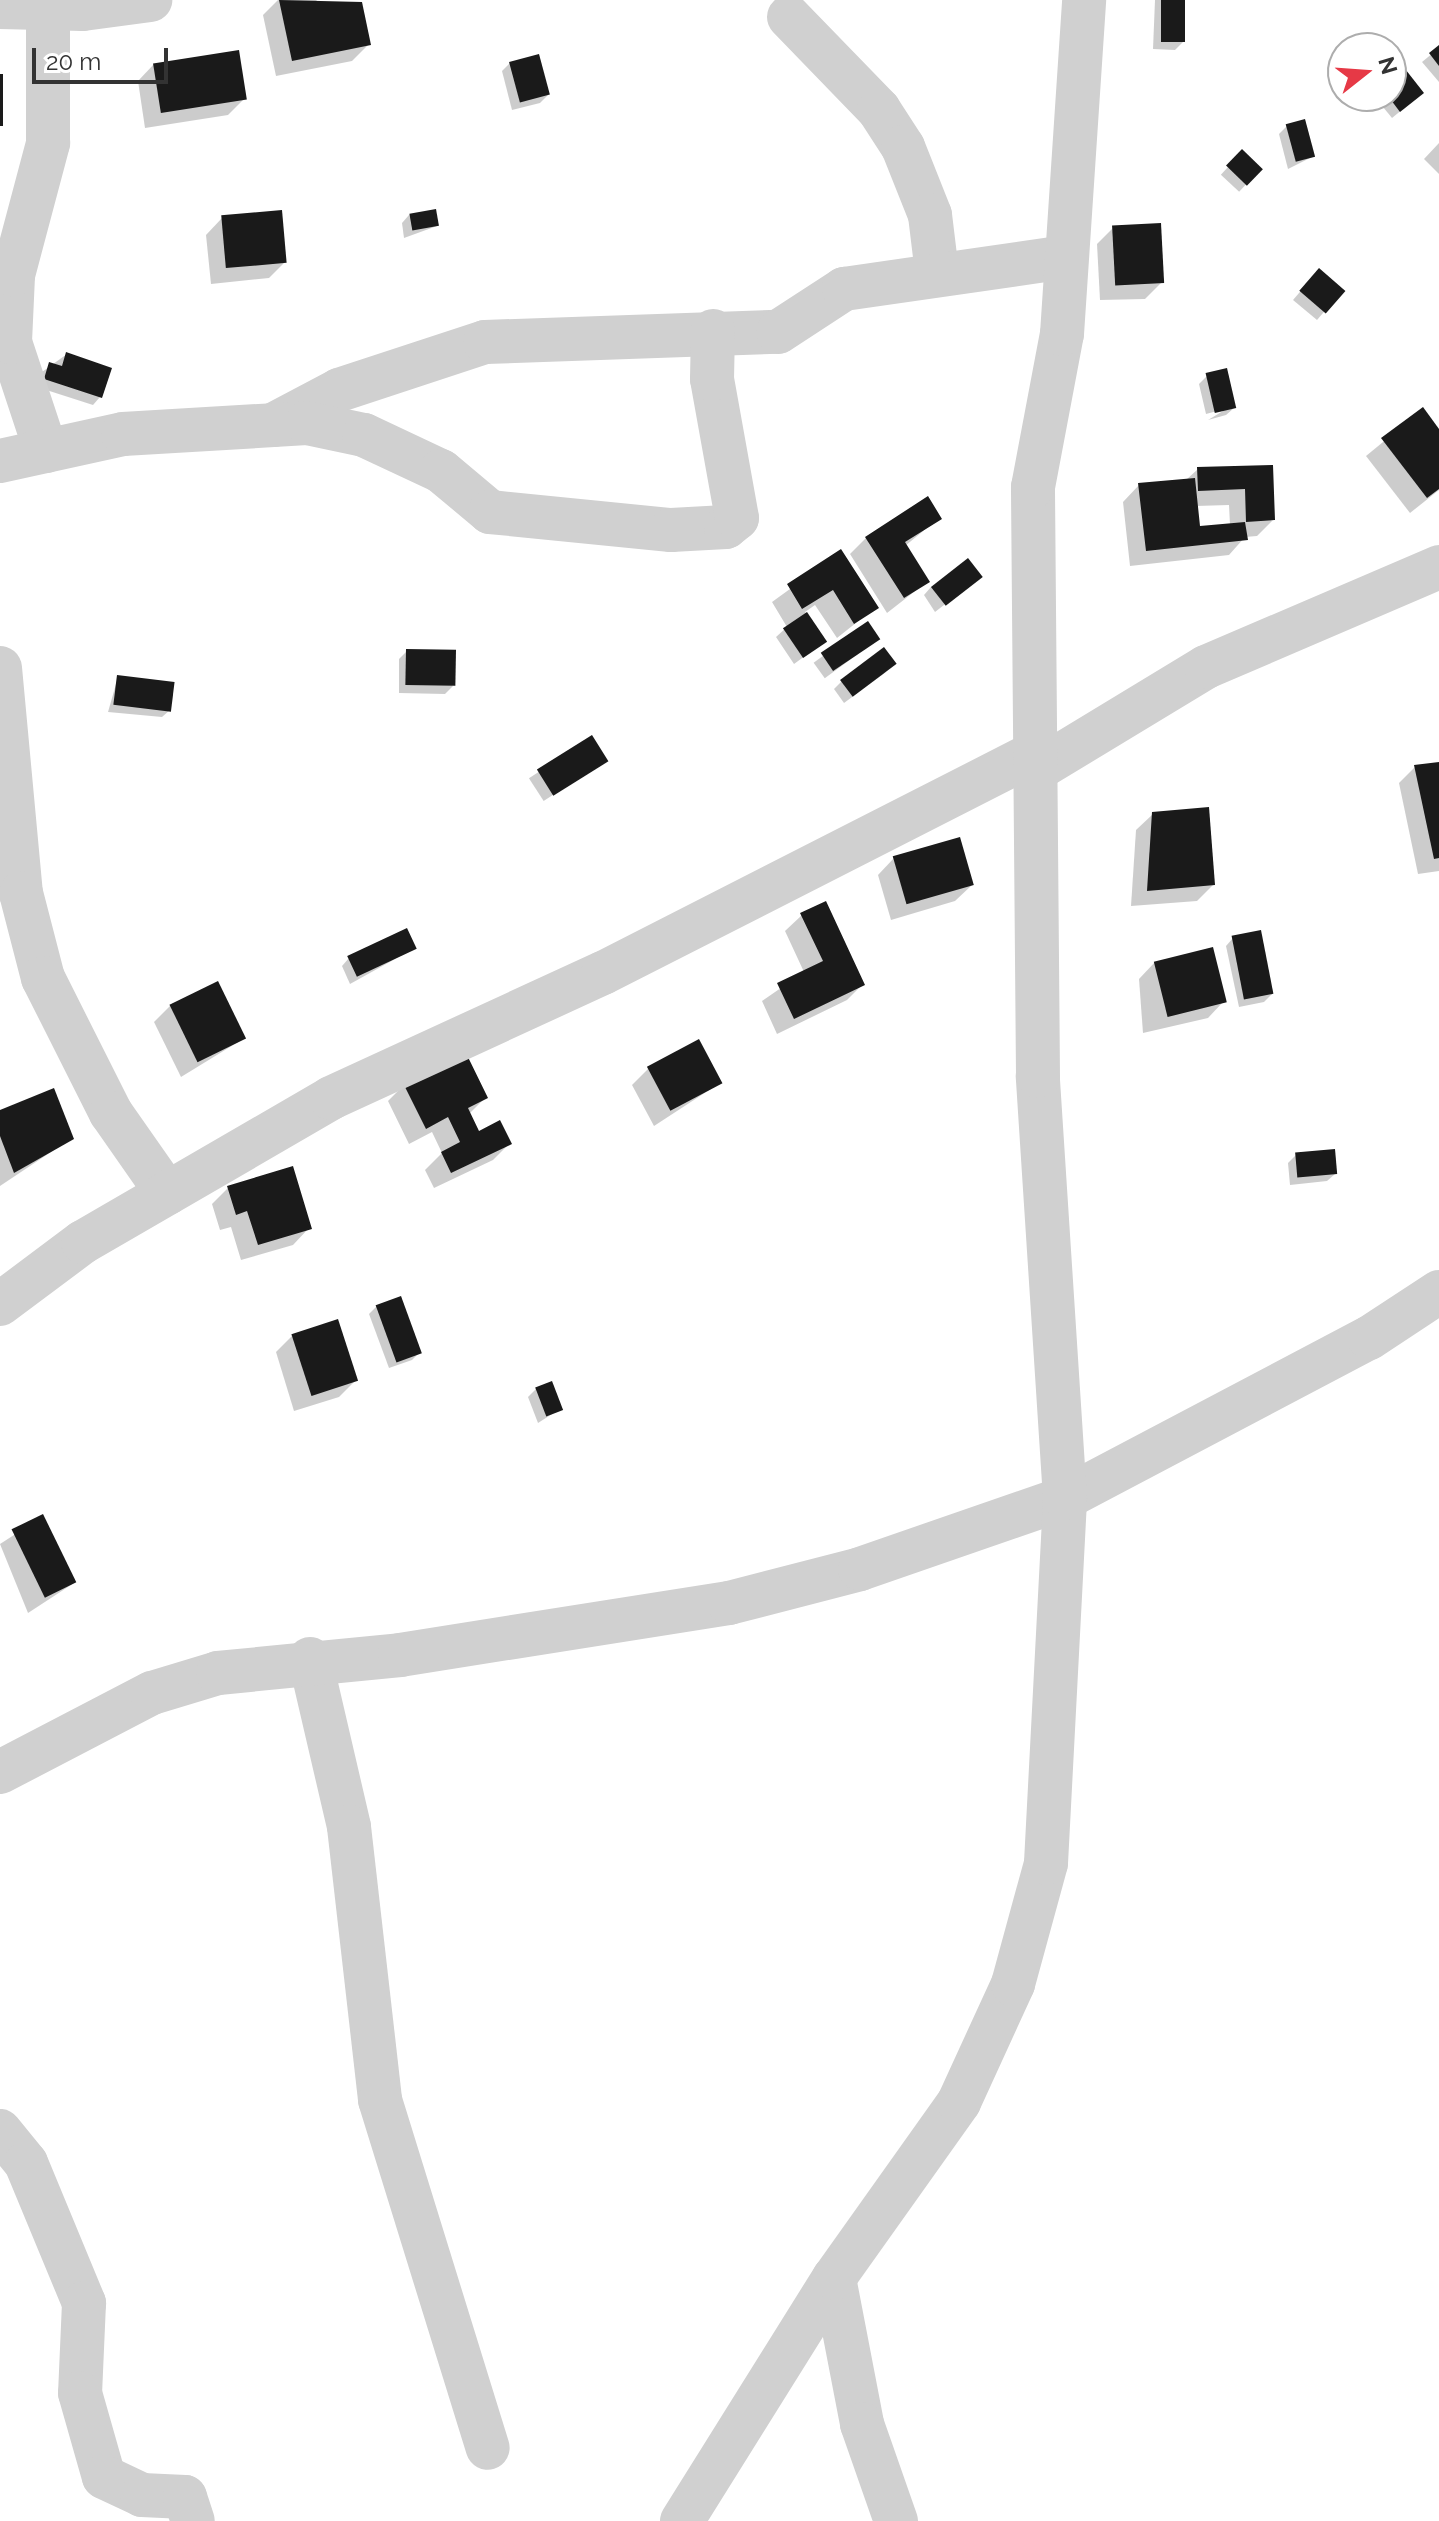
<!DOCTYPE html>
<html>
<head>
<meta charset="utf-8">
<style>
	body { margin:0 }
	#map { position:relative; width:1439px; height:2521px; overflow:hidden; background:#fff; font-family:Raleway,sans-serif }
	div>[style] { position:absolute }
	.shadow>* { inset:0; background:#0003; transform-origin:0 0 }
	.building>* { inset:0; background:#1a1a1a; transform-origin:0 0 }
	.street>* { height:44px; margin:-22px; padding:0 22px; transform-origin:22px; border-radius:22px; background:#d0d0d0 }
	span { translate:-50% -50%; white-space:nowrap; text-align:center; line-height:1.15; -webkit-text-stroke:8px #fff; paint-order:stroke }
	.north { position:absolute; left:1327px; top:32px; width:80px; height:80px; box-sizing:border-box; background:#fff; border:2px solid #adadad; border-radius:50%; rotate:73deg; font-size:22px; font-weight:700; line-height:32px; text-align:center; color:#333 }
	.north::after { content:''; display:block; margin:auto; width:28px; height:36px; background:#e63946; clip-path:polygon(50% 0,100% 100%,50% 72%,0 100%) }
	.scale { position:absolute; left:32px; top:48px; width:136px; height:36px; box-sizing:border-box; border:4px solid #333; border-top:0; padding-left:10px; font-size:24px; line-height:28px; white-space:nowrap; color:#333; -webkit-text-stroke:6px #fff; paint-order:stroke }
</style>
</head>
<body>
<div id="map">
	<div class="shadow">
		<div style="clip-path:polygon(278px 0,316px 0,369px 44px,352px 61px,276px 76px,263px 15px)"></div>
		<div style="clip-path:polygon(1155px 0,1183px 0,1183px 42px,1175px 50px,1153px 49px)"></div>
		<div style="clip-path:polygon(1439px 48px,1439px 82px,1422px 62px)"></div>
		<div style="clip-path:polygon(510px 63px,548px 95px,540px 103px,512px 110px,502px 71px)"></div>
		<div style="clip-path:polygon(154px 64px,245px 98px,228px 115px,145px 128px,138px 81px)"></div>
		<div style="clip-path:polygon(1374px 96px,1391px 96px,1414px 100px,1392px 118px)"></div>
		<div style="clip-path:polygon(1287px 126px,1312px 157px,1288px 169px,1279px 134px)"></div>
		<div style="clip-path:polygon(1439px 143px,1439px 174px,1424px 159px)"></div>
		<div style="left:1242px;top:152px;width:25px;height:31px;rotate:43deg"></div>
		<div style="clip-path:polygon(409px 215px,437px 226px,404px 238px,402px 223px)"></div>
		<div style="clip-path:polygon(222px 218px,285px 262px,269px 278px,211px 284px,206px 235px)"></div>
		<div style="clip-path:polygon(1113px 228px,1162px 282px,1145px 299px,1100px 300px,1097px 244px)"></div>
		<div style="clip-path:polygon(1311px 279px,1342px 291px,1317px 320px,1293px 300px)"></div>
		<div style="clip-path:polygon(67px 354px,100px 397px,93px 405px,37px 387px,42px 372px)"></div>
		<div style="clip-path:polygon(1207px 376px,1234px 408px,1226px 415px,1208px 420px,1228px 408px,1206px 414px,1199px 384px)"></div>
		<div style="clip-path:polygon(1422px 410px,1439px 432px,1439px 490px,1410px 513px,1366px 456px)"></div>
		<div style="clip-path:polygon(evenodd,1271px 467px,1273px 520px,1257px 536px,1245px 537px,1229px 555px,1130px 566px,1123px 502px,1139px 485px,1186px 480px,1198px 469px,1271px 467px,1229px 505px,1230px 525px,1198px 529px,1196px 506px,1229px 505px)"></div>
		<div style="clip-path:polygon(939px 518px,905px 546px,928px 581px,887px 613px,850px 554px,866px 538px)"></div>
		<div style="clip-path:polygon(841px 552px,876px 607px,837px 638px,815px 605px,805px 612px,824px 642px,794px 664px,776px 637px,787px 627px,772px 602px)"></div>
		<div style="clip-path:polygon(980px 577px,935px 612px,924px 595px,931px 587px)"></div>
		<div style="left:867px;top:624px;width:19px;height:66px;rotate:54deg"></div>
		<div style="clip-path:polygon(407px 651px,453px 686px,445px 694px,399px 693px,399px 659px)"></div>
		<div style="clip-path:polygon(886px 672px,844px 703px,834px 689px,842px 681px)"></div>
		<div style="clip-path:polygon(118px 677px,170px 710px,162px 717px,108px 712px)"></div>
		<div style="left:591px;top:738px;width:27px;height:74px;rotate:57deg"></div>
		<div style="clip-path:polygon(1439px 764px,1439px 871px,1418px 874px,1399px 783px,1415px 767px)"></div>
		<div style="clip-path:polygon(1153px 814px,1213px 885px,1197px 901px,1131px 906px,1136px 830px)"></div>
		<div style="clip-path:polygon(894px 858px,972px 885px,955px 901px,891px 920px,878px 875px)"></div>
		<div style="clip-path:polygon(802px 915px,863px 984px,847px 1000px,777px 1034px,762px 1001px,804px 972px,785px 931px)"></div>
		<div style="clip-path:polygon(1233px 938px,1272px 994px,1264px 1002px,1239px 1007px,1226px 946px)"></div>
		<div style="clip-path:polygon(415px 948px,350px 984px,342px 966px,349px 958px)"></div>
		<div style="clip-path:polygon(1155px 962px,1224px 1001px,1208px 1018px,1143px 1033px,1139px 979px)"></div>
		<div style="clip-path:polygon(170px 1006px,243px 1039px,181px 1077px,154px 1022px)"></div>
		<div style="clip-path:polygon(649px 1068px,720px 1083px,654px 1126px,632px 1085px)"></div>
		<div style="clip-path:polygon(404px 1085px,485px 1098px,469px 1114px,478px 1133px,510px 1143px,493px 1160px,434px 1188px,425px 1170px,442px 1153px,432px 1132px,409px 1144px,388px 1101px)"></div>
		<div style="clip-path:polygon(0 1112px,72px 1138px,0 1186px)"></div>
		<div style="clip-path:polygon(1296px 1155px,1335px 1174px,1327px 1181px,1290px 1185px,1288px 1163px)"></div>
		<div style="clip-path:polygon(228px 1188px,309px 1228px,293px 1245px,241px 1260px,231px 1227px,220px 1230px,212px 1204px)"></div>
		<div style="clip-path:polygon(377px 1306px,420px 1352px,412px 1360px,389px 1368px,369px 1314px)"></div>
		<div style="clip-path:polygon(292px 1336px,356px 1380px,339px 1397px,294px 1411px,276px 1352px)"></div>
		<div style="clip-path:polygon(536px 1389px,560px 1409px,538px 1423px,528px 1397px)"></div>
		<div style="clip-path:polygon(42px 1517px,74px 1583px,28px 1613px,0 1544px)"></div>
	</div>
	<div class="building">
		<div style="clip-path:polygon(279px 0,362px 2px,371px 45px,292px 61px)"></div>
		<div style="left:1161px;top:0;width:24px;height:42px"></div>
		<div style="clip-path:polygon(1439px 45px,1439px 66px,1429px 53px)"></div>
		<div style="left:239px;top:50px;width:50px;height:87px;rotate:81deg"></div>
		<div style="clip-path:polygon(1391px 51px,1424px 93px,1400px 112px,1388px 96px)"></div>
		<div style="left:539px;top:54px;width:42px;height:31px;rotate:75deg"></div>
		<div style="left:0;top:74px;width:3px;height:52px"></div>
		<div style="left:1305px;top:119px;width:39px;height:20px;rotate:75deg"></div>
		<div style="left:1242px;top:149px;width:29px;height:23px;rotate:44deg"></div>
		<div style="left:436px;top:209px;width:17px;height:27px;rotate:80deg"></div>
		<div style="left:282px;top:210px;width:53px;height:61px;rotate:85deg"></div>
		<div style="left:1161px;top:223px;width:60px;height:49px;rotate:87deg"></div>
		<div style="left:1319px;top:268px;width:35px;height:30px;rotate:41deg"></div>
		<div style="clip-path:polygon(66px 352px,112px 368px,102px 398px,44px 379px,49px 362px,62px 366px)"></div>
		<div style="left:1227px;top:368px;width:41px;height:22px;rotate:77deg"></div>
		<div style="clip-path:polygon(1423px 407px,1439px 429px,1439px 489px,1427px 498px,1381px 438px)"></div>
		<div style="clip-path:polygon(1273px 465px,1275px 520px,1246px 522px,1245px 489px,1198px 491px,1197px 467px)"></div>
		<div style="clip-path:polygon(1195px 478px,1200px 526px,1245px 522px,1248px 540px,1146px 551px,1138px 483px)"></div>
		<div style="clip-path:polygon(928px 496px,942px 519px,905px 542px,930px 582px,904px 598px,865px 537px)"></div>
		<div style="clip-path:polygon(841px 549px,879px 608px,854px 624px,833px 590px,802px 609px,787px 584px)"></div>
		<div style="left:968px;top:558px;width:24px;height:47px;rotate:52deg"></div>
		<div style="left:807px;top:612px;width:36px;height:29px;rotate:56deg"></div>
		<div style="left:868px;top:621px;width:22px;height:57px;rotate:56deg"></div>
		<div style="left:884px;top:647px;width:21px;height:55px;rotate:53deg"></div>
		<div style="left:406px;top:649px;width:50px;height:36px;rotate:1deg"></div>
		<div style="left:117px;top:675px;width:58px;height:30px;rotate:7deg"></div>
		<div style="left:592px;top:735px;width:31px;height:65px;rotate:58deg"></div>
		<div style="clip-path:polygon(1439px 762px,1439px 858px,1434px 859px,1414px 765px)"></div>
		<div style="clip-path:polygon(1209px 807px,1215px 885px,1147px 891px,1152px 812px)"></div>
		<div style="left:960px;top:837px;width:50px;height:70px;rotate:74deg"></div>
		<div style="clip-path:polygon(826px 901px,865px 985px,794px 1019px,777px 983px,823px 961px,800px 913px)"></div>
		<div style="left:407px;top:928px;width:23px;height:66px;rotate:65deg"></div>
		<div style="left:1261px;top:930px;width:65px;height:30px;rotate:79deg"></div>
		<div style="left:1213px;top:947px;width:57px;height:61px;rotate:76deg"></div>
		<div style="left:218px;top:981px;width:64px;height:54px;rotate:64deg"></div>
		<div style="left:699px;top:1039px;width:50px;height:59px;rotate:62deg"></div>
		<div style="clip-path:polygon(466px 1053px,488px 1098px,468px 1108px,479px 1131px,500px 1120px,512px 1144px,451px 1173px,441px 1152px,460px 1142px,448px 1117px,426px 1129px,403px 1083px)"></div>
		<div style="clip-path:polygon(54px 1088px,74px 1139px,14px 1173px,0 1136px,0 1110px)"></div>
		<div style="left:1335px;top:1149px;width:25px;height:40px;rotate:85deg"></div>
		<div style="clip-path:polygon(293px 1166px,312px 1229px,258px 1245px,247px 1211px,236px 1215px,227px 1186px)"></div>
		<div style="left:401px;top:1296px;width:61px;height:27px;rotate:70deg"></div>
		<div style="left:338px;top:1319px;width:65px;height:49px;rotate:72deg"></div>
		<div style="left:552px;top:1381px;width:31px;height:18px;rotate:69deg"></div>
		<div style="left:43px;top:1514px;width:76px;height:35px;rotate:64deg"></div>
	</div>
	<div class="street">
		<div style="left:0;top:7px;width:83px;rotate:1.4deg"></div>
		<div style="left:83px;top:9px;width:68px;rotate:-7.7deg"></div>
		<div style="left:789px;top:17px;width:129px;rotate:45.9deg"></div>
		<div style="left:879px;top:110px;width:44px;rotate:57deg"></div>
		<div style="left:903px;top:147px;width:73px;rotate:68.3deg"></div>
		<div style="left:930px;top:215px;width:58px;rotate:83.1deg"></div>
		<div style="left:273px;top:425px;width:75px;rotate:-27.9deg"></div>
		<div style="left:339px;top:390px;width:154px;rotate:-18.2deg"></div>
		<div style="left:485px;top:342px;width:293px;rotate:-2deg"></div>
		<div style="left:778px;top:332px;width:79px;rotate:-33.1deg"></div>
		<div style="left:844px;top:289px;width:224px;rotate:-8.2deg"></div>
		<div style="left:46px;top:451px;width:115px;rotate:-108.3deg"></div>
		<div style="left:10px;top:342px;width:67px;rotate:-87.4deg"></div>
		<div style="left:13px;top:275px;width:137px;rotate:-75.1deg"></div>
		<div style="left:48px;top:143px;width:135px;rotate:-90deg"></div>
		<div style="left:0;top:461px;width:126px;rotate:-12.4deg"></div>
		<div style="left:123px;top:434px;width:184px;rotate:-3.4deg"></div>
		<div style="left:307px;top:423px;width:58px;rotate:11.9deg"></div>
		<div style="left:364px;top:435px;width:85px;rotate:25.1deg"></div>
		<div style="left:441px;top:471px;width:64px;rotate:39.9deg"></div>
		<div style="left:490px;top:512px;width:182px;rotate:5.7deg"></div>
		<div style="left:671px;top:530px;width:55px;rotate:-3.1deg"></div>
		<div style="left:726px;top:527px;width:14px;rotate:-39deg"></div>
		<div style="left:737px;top:518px;width:141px;rotate:-100.2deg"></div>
		<div style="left:712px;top:379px;width:48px;rotate:-88.8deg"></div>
		<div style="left:0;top:668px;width:226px;rotate:84.7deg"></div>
		<div style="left:21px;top:893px;width:88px;rotate:75.5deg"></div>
		<div style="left:43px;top:978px;width:151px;rotate:63.3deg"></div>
		<div style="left:111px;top:1113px;width:98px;rotate:55deg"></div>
		<div style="left:1036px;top:770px;width:199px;rotate:-31.2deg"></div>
		<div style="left:1206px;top:667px;width:254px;rotate:-23.2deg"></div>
		<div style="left:0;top:1304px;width:104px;rotate:-36.8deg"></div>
		<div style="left:83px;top:1242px;width:287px;rotate:-30.1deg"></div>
		<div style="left:331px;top:1098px;width:299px;rotate:-24.7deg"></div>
		<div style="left:603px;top:973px;width:486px;rotate:-27deg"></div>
		<div style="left:310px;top:1659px;width:172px;rotate:76.9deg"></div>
		<div style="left:349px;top:1827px;width:275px;rotate:83.5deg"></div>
		<div style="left:380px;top:2100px;width:364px;rotate:72.8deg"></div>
		<div style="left:0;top:1772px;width:171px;rotate:-27.5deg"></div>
		<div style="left:152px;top:1693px;width:69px;rotate:-16.9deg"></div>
		<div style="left:218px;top:1673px;width:183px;rotate:-5.6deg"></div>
		<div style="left:400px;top:1655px;width:333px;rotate:-9deg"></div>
		<div style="left:729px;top:1603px;width:135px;rotate:-14.5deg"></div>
		<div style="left:860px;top:1569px;width:217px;rotate:-19.1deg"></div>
		<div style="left:1065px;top:1498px;width:344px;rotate:-27.8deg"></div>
		<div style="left:1369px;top:1338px;width:84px;rotate:-33.3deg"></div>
		<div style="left:0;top:2131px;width:41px;rotate:50.9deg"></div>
		<div style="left:26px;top:2163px;width:152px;rotate:67.5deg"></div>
		<div style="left:84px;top:2303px;width:90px;rotate:92.5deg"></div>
		<div style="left:80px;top:2393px;width:87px;rotate:74.1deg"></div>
		<div style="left:104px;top:2477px;width:42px;rotate:25.3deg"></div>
		<div style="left:142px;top:2495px;width:43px;rotate:2.7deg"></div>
		<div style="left:185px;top:2497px;width:25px;rotate:72deg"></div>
		<div style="left:834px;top:2278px;width:149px;rotate:79.1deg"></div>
		<div style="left:862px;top:2424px;width:103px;rotate:70.7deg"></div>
		<div style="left:682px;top:2521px;width:287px;rotate:-58deg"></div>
		<div style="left:834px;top:2278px;width:216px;rotate:-54.6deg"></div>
		<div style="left:959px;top:2102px;width:130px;rotate:-65.4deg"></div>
		<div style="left:1013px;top:1984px;width:125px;rotate:-74.7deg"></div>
		<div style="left:1046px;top:1863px;width:365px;rotate:-87deg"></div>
		<div style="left:1065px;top:1498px;width:423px;rotate:-93.7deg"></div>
		<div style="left:1038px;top:1076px;width:589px;rotate:-90.49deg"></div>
		<div style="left:1033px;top:487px;width:156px;rotate:-79.3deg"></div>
		<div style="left:1062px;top:334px;width:335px;rotate:-86.2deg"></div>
	</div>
	<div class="north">N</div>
	<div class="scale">20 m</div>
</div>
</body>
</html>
